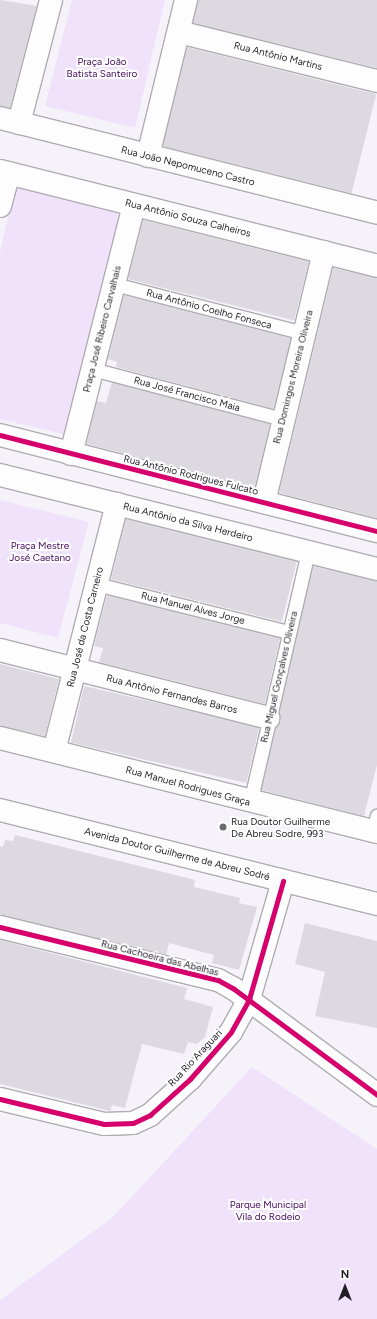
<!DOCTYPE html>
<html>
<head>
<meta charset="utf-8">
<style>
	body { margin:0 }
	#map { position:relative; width:377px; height:1319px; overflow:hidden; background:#f6f2fa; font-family:Figtree,sans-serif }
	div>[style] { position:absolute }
	.green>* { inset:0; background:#f1e2fc }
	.building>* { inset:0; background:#ddd9e0; transform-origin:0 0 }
	.roads { filter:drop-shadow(1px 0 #b0acb2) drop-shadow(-1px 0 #b0acb2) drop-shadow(0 1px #b0acb2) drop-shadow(0 -1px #b0acb2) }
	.service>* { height:13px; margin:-6.5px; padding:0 6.5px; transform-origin:6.5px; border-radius:6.5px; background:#fefdfe }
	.minor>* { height:22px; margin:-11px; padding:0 11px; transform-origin:11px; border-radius:11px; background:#fefdfe }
	.tertiary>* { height:22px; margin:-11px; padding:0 11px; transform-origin:11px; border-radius:11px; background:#fefdfe }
	.cycleway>* { height:5px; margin:-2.5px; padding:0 2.5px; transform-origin:2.5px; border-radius:2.5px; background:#d6006c }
	.dots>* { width:11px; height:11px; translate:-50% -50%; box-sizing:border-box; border:2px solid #fff; border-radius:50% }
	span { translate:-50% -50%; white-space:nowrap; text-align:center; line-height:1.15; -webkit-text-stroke:4px #fff; paint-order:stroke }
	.street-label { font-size:10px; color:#231e26 }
	.park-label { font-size:10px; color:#45095f }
	.poi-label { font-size:10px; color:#231e26 }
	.left { translate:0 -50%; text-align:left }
	.north { position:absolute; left:325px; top:1267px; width:40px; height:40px; -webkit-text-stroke:3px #fff; paint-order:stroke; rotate:0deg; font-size:11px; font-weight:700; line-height:16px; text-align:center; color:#231e26 }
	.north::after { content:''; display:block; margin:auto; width:14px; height:18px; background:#231e26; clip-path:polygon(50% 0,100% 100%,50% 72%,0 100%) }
</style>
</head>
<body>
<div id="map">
	<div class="green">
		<div style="clip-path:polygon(72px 0,165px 0,135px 128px,45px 106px)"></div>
		<div style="clip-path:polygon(16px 185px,122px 210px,67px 435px,0 419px,0 251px)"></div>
		<div style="clip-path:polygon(0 500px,89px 522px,58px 638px,0 623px)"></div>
		<div style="clip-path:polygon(252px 1067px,377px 1149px,377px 1319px,0 1319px,0 1300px,113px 1217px)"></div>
	</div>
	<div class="building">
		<div style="clip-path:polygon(0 0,37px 6px,10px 108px,0 106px)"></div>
		<div style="clip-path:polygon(198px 0,377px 0,377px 68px,193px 23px)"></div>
		<div style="left:187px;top:47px;width:195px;height:102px;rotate:14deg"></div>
		<div style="left:143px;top:220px;width:171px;height:61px;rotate:14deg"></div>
		<div style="clip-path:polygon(333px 268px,377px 278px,377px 518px,279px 493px)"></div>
		<div style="clip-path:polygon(124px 295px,291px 338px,274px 409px,116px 367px,117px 362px,108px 359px)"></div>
		<div style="clip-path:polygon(112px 382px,270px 424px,255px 487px,86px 444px,97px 401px,106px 403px)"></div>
		<div style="left:126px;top:519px;width:176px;height:62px;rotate:14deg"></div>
		<div style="clip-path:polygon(313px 566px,377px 581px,377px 765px,364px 816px,261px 790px,275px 728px,281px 721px,279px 712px)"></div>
		<div style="clip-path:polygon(107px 595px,280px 638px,265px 704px,99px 662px,103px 648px,94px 646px)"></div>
		<div style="clip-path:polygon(0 664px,59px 679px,45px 736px,0 726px)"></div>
		<div style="left:84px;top:686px;width:180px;height:58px;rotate:13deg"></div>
		<div style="clip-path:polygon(15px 835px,195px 880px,194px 887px,240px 898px,239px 903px,257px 907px,239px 970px,212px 963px,214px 955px,169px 943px,166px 955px,0 915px,0 846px,3px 847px,5px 840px,13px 841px)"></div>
		<div style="clip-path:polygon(305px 923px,377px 941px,377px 1028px,315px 1016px,325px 972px,295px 964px)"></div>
		<div style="clip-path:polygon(0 940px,187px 988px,184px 999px,213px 1007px,205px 1037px,197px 1044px,188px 1042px,184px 1054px,142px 1044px,125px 1108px,112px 1105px,110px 1111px,0 1084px)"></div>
	</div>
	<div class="roads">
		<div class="service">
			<div style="left:114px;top:284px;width:196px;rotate:14.5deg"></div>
			<div style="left:92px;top:369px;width:196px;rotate:14.7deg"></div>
			<div style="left:96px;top:584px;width:199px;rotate:14deg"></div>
			<div style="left:250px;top:803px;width:258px;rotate:-77deg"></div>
			<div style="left:373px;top:831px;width:16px;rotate:-76deg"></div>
		</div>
		<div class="minor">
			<div style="left:179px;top:32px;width:204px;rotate:13.9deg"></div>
			<div style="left:0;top:118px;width:389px;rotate:14.1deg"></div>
			<div style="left:19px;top:123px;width:127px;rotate:-75.4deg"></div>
			<div style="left:148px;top:156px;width:161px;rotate:-76.3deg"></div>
			<div style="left:0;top:171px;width:389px;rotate:14.1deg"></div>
			<div style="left:0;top:206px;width:34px;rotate:-75deg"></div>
			<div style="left:0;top:435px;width:389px;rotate:14.3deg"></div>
			<div style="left:71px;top:454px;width:257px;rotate:-75.8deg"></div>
			<div style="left:0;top:475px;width:389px;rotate:14deg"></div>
			<div style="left:264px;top:502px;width:257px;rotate:-76.5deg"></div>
			<div style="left:0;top:650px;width:277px;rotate:14.2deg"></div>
			<div style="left:0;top:738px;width:389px;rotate:14deg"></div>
			<div style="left:54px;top:751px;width:255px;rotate:-75.7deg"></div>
			<div style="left:0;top:927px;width:224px;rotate:13.7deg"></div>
			<div style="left:218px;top:980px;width:18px;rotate:29deg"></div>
			<div style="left:234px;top:989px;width:178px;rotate:36.5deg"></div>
			<div style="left:0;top:1099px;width:107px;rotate:13.5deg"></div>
			<div style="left:104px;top:1124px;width:29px;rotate:-2deg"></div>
			<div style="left:133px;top:1123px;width:19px;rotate:-25deg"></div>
			<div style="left:150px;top:1115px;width:54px;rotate:-42deg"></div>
			<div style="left:190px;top:1079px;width:62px;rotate:-48.9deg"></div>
			<div style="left:231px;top:1032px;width:38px;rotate:-61deg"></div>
			<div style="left:249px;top:999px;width:123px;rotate:-73.9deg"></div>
		</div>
		<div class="tertiary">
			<div style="left:0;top:810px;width:389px;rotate:14deg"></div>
		</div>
	</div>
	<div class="cycleway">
		<div style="left:0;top:435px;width:389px;rotate:14.3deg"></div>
		<div style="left:0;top:927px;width:224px;rotate:13.7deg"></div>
		<div style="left:218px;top:980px;width:18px;rotate:29deg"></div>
		<div style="left:234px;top:989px;width:178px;rotate:36.5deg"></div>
		<div style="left:0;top:1099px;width:107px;rotate:13.5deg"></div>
		<div style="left:104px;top:1124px;width:29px;rotate:-2deg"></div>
		<div style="left:133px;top:1123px;width:19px;rotate:-25deg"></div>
		<div style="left:150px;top:1115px;width:54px;rotate:-42deg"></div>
		<div style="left:190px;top:1079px;width:62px;rotate:-48.9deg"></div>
		<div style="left:231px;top:1032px;width:38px;rotate:-61deg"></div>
		<div style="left:249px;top:999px;width:123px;rotate:-73.9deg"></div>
	</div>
	<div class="dots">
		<div style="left:223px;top:827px;background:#6d6870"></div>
	</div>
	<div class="street-label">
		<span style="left:278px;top:56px;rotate:14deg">Rua Antônio Martins</span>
		<span style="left:188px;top:166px;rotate:14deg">Rua João Nepomuceno Castro</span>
		<span style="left:188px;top:218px;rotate:14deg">Rua Antônio Souza Calheiros</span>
		<span style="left:209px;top:309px;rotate:15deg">Rua Antônio Coelho Fonseca</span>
		<span style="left:102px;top:329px;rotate:-76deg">Praça José Ribeiro Carvalhais</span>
		<span style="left:293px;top:377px;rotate:-76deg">Rua Domingos Moreira Oliveira</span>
		<span style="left:187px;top:394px;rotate:15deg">Rua José Francisco Maia</span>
		<span style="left:191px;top:475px;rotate:14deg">Rua Antônio Rodrigues Fulcato</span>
		<span style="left:188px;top:522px;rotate:14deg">Rua Antônio da Silva Herdeiro</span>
		<span style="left:193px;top:608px;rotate:14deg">Rua Manuel Alves Jorge</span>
		<span style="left:85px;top:627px;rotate:-76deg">Rua José da Costa Carneiro</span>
		<span style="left:279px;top:677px;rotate:-77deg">Rua Miguel Gonçalves Oliveira</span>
		<span style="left:172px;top:694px;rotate:14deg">Rua Antônio Fernandes Barros</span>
		<span style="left:188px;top:786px;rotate:15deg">Rua Manuel Rodrigues Graça</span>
		<span style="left:177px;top:854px;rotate:14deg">Avenida Doutor Guilherme de Abreu Sodré</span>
		<span style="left:160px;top:958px;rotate:14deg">Rua Cachoeira das Abelhas</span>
		<span style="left:195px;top:1058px;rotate:-47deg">Rua Rio Araguari</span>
	</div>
	<div class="park-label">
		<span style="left:102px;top:67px">Praça João<br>Batista Santeiro</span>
		<span style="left:40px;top:551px">Praça Mestre<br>José Caetano</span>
		<span style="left:268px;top:1210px">Parque Municipal<br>Vila do Rodeio</span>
	</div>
	<div class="poi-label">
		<span class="left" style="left:231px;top:827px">Rua Doutor Guilherme<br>De Abreu Sodre, 993</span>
	</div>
	<div class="north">N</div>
</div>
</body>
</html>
